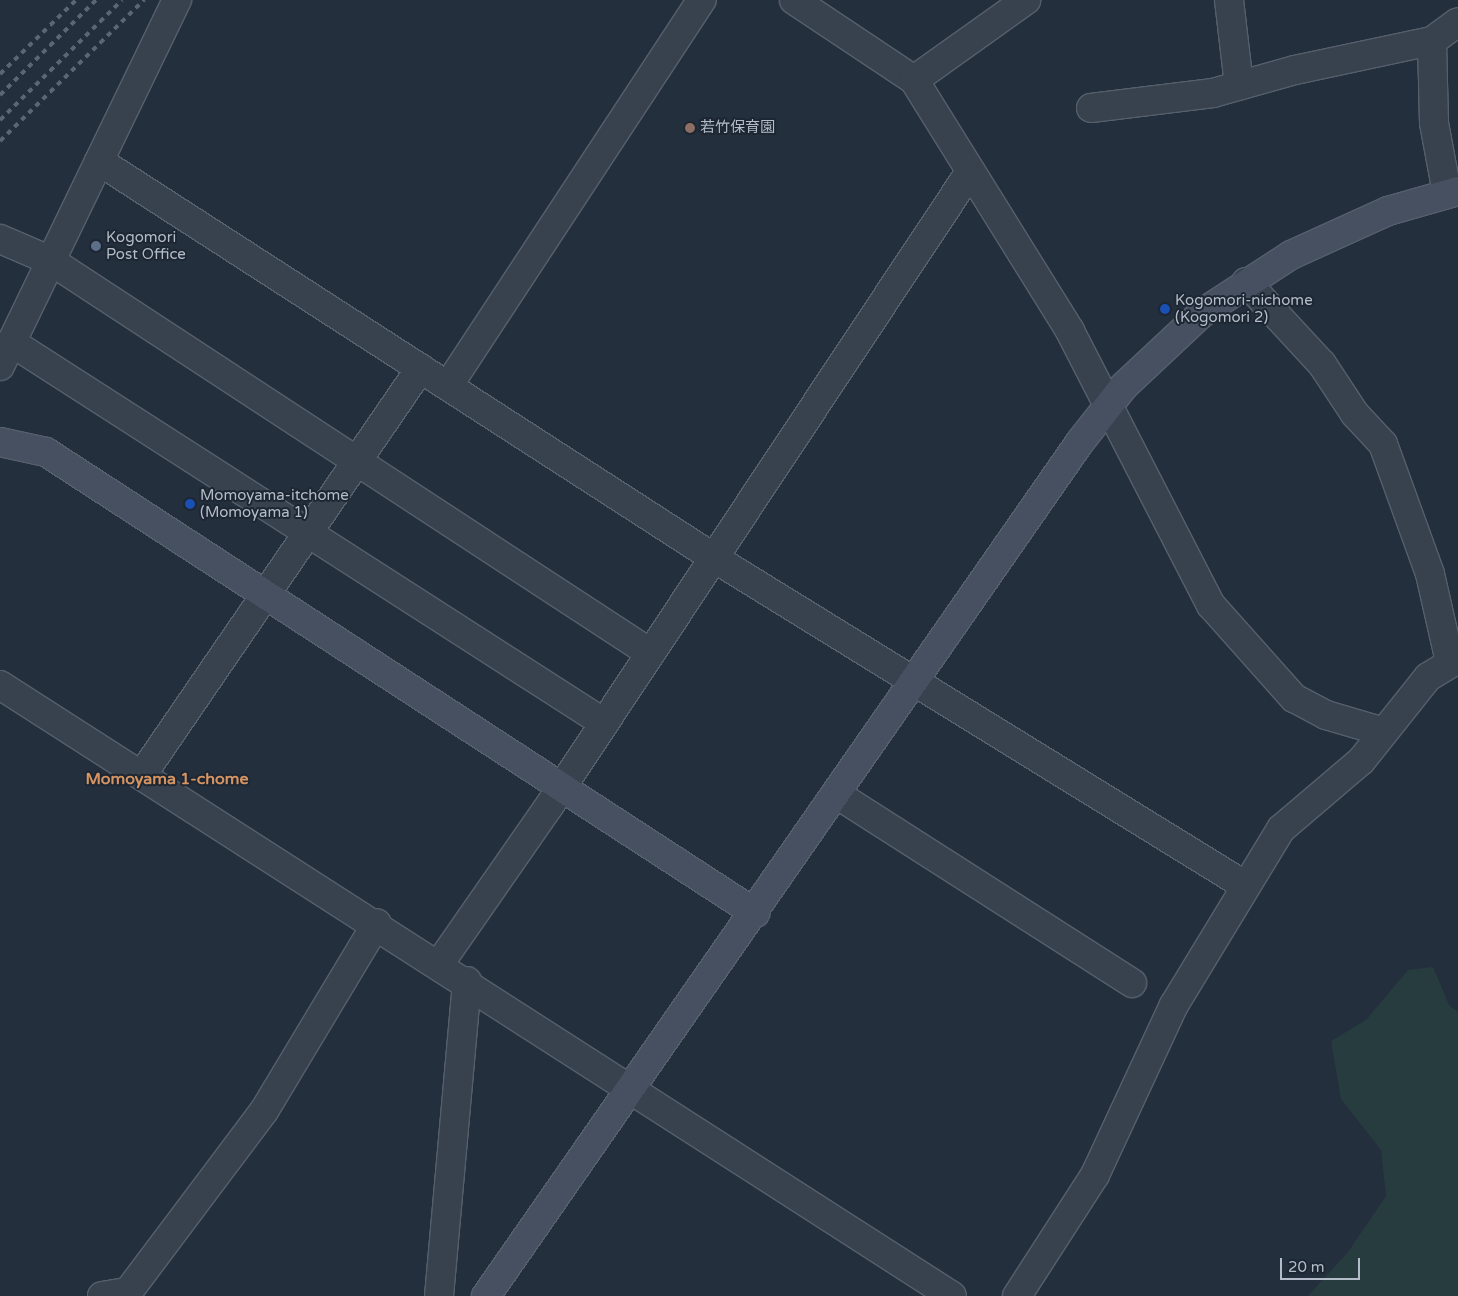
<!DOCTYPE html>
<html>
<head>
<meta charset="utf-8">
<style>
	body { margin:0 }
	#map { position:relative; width:1458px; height:1296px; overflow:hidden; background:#242f3e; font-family:"Varela Round","Noto Sans JP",sans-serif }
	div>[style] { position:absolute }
	.green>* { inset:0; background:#263c3f }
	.roads { filter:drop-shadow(1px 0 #565f6c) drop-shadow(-1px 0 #565f6c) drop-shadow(0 1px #565f6c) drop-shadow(0 -1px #565f6c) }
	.street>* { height:28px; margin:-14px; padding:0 14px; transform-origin:14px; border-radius:14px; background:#38414e }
	.secondary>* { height:28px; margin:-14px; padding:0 14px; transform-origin:14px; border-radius:14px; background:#465061 }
	.rail>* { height:4px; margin-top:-2px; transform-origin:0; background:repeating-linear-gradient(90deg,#5a6575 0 5px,transparent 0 10px) }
	.dots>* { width:14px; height:14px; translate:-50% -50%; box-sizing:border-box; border:2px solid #1d2633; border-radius:50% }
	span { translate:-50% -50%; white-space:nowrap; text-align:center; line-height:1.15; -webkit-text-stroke:4px #1d2633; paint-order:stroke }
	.poi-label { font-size:15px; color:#b4bcc9 }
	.left { translate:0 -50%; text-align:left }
	.neighbourhood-label { font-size:16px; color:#d59563; font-weight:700 }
	.scale { position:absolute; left:1280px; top:1258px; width:80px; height:22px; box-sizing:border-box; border:2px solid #b4bcc9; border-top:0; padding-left:6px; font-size:15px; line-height:18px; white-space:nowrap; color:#b4bcc9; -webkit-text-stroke:4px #1d2633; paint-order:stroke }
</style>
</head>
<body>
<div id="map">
	<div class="green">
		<div style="clip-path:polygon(1433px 967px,1449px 1005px,1458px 1012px,1458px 1296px,1308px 1296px,1348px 1252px,1386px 1196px,1381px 1150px,1341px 1099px,1331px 1041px,1366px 1020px,1408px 970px)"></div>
	</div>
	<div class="roads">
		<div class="street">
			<div style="left:794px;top:0;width:144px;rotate:33.7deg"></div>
			<div style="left:914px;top:80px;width:296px;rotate:58.1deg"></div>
			<div style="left:1070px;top:331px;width:308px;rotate:62.8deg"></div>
			<div style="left:1211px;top:605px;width:125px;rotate:48.3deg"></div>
			<div style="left:1294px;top:698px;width:36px;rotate:28deg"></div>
			<div style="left:1326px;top:715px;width:60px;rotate:16.3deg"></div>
			<div style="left:1229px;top:0;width:86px;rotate:83.3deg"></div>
			<div style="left:1432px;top:41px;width:82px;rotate:88.6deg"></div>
			<div style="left:1434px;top:123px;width:71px;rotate:79.5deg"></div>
			<div style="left:914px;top:80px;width:138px;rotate:-35.5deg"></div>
			<div style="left:1091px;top:108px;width:123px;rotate:-7deg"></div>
			<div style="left:1213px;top:93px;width:85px;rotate:-15.7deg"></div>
			<div style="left:1295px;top:70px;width:140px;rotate:-12deg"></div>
			<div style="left:1432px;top:41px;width:32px;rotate:-36deg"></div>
			<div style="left:99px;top:161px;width:732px;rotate:32.84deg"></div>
			<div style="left:714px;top:558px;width:623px;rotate:31.67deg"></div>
			<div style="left:0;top:239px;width:56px;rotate:23.3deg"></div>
			<div style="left:51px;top:261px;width:716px;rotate:33.2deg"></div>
			<div style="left:1246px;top:282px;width:112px;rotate:47.2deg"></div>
			<div style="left:1322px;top:364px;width:60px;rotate:56.6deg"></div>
			<div style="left:1355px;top:414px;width:41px;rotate:47deg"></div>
			<div style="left:1383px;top:444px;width:138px;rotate:70.1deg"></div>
			<div style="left:1430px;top:574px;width:90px;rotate:77.2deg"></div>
			<div style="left:11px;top:342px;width:705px;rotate:32.72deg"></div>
			<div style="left:0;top:366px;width:407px;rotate:-64.2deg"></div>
			<div style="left:448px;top:386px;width:462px;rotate:-56.7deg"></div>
			<div style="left:0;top:685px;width:1131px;rotate:32.69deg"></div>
			<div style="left:142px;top:775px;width:493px;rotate:-55.6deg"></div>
			<div style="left:838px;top:795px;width:349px;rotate:32.6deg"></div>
			<div style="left:440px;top:963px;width:193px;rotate:-55.2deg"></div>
			<div style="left:550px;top:805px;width:760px;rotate:-56.44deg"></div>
			<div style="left:102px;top:1296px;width:26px;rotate:-9deg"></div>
			<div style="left:128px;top:1292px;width:226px;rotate:-53.1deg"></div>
			<div style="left:264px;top:1111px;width:219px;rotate:-59deg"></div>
			<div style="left:439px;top:1296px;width:316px;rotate:-84.9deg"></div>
			<div style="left:1017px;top:1296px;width:144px;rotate:-57.2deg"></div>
			<div style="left:1095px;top:1175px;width:187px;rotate:-65.1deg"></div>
			<div style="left:1174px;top:1005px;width:206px;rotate:-58.7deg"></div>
			<div style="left:1281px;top:829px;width:105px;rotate:-40.4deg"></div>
			<div style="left:1361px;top:761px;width:107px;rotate:-51.4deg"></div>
			<div style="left:1428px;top:677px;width:35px;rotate:-31deg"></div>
		</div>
		<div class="secondary">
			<div style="left:0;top:442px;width:47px;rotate:12.3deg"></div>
			<div style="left:46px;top:452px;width:846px;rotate:33.03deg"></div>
			<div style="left:486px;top:1296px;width:1040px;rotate:-55.18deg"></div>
			<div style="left:1080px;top:442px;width:71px;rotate:-51.8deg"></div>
			<div style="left:1124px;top:386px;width:107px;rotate:-43.1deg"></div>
			<div style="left:1202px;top:313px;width:106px;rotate:-33.1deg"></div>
			<div style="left:1291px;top:255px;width:107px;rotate:-24.4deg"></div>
			<div style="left:1388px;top:211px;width:73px;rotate:-15.9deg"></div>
		</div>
	</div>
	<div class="rail">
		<div style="left:0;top:74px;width:106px;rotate:-44.2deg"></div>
		<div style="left:0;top:95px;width:135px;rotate:-44.7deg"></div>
		<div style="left:0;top:120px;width:171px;rotate:-44.5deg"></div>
		<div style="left:0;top:141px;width:202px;rotate:-44.4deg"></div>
	</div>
	<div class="dots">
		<div style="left:690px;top:128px;background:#8d6e63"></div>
		<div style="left:96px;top:246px;background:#5c6f8a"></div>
		<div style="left:1165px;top:309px;background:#1a4fb4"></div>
		<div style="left:190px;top:504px;background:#1a4fb4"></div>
	</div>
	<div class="poi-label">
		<span class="left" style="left:700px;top:128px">若竹保育園</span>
		<span class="left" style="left:106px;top:246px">Kogomori<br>Post Office</span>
		<span class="left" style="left:1175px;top:309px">Kogomori-nichome<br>(Kogomori 2)</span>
		<span class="left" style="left:200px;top:504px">Momoyama-itchome<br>(Momoyama 1)</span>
	</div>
	<div class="neighbourhood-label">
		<span style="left:167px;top:779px">Momoyama 1-chome</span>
	</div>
	<div class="scale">20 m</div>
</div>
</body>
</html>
